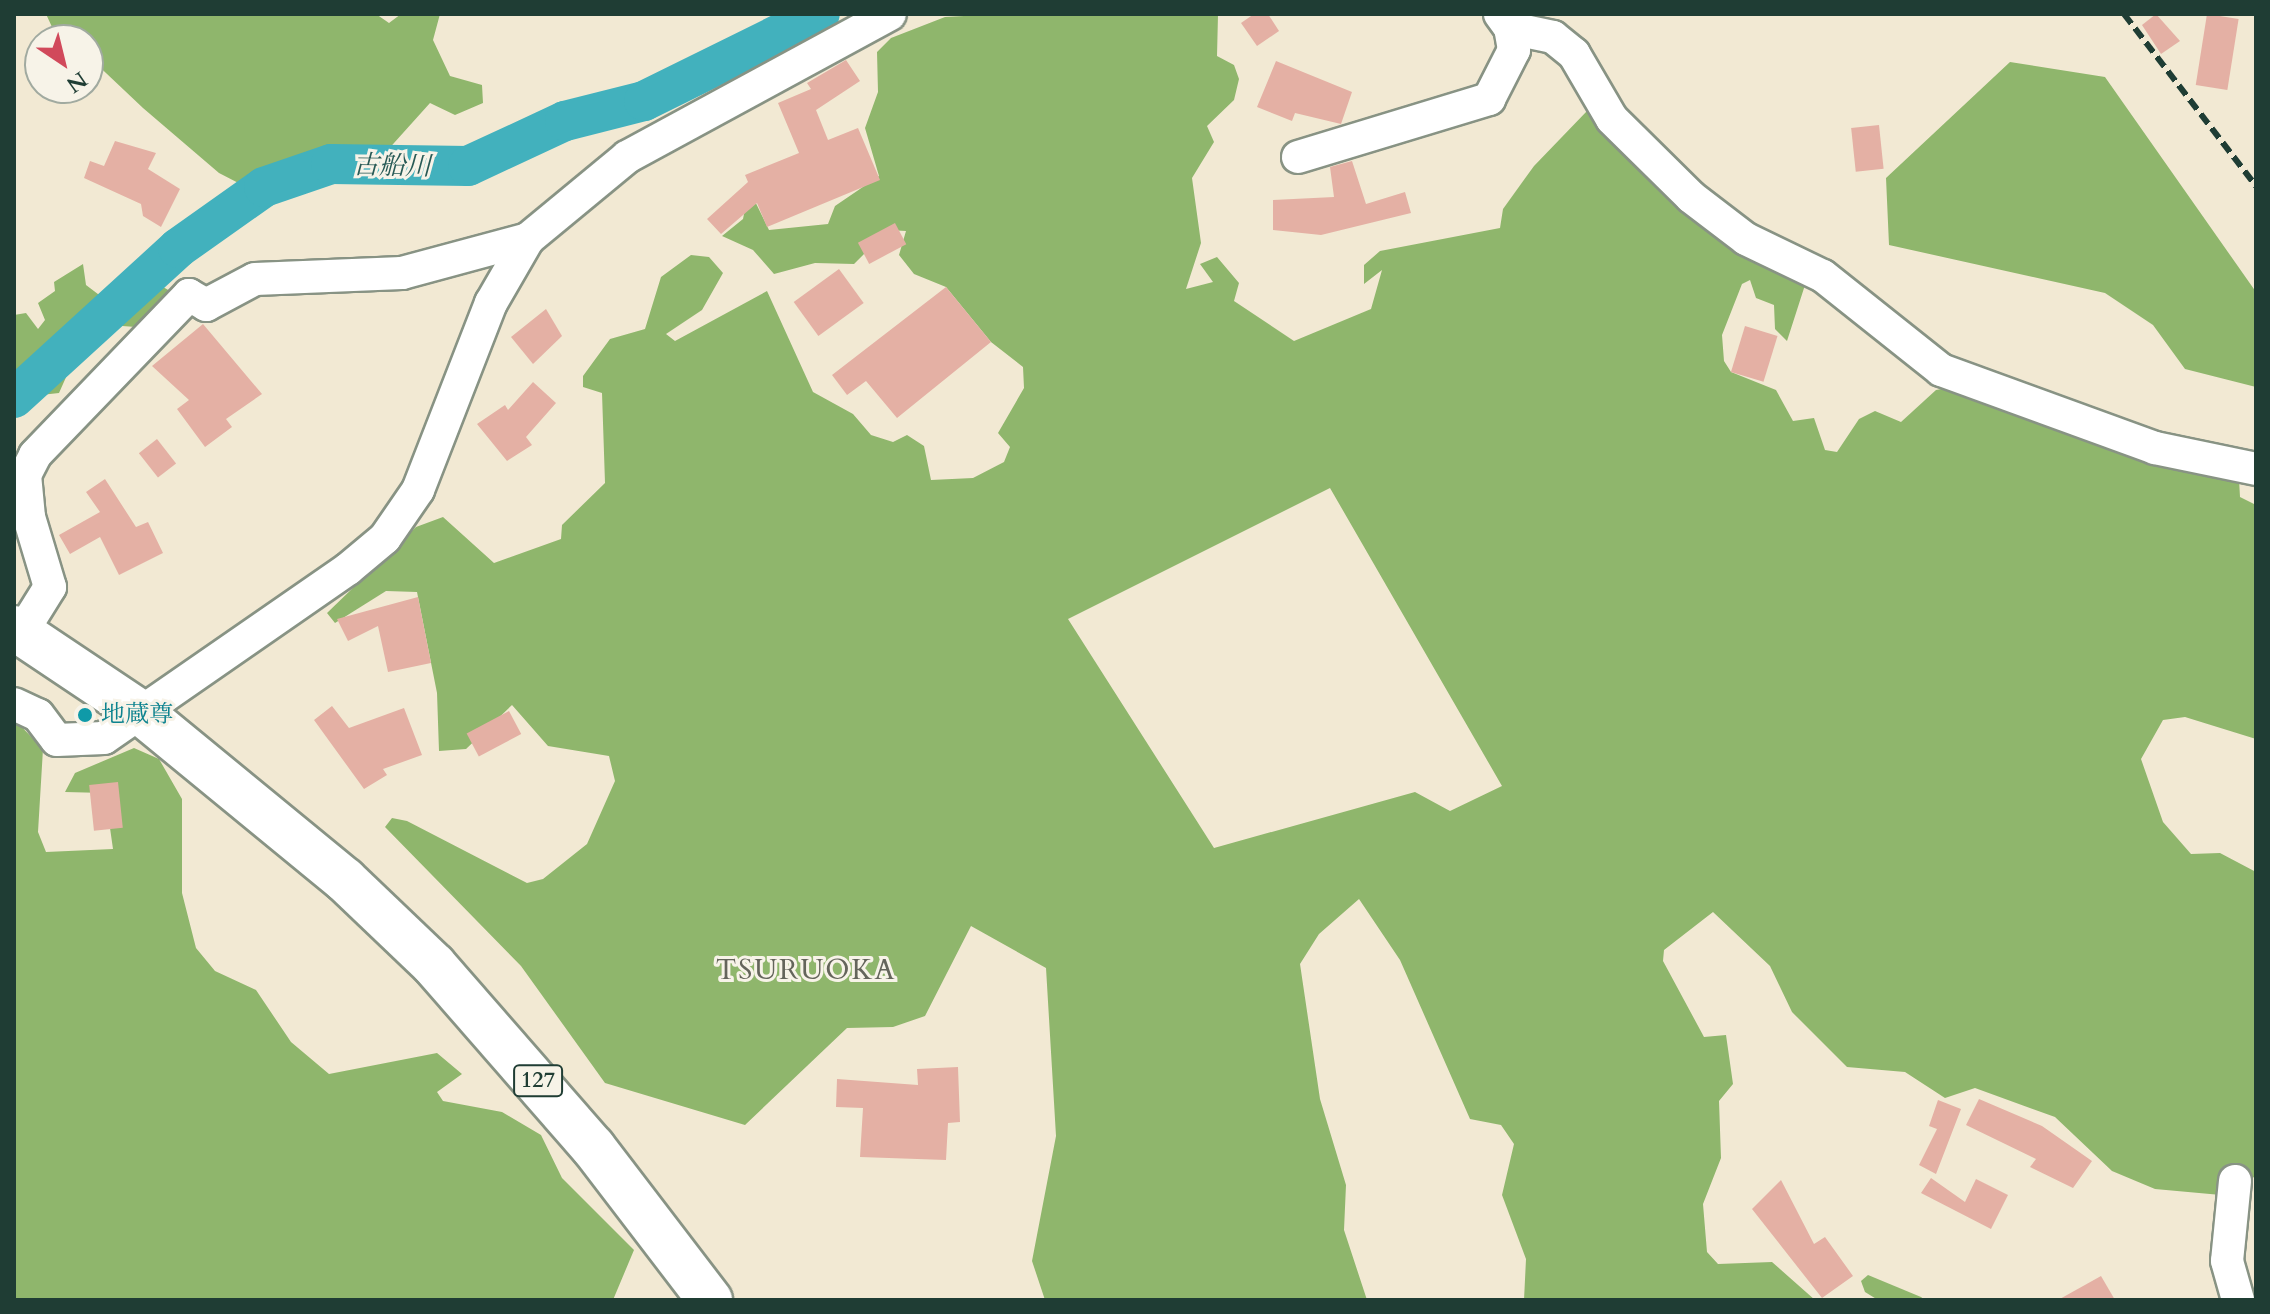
<!DOCTYPE html>
<html>
<head>
<meta charset="utf-8">
<style>
	body { margin:0 }
	#map { position:relative; width:2270px; height:1314px; overflow:hidden; background:#f2e9d3; font-family:Cardo,"Noto Serif JP",serif }
	div>[style] { position:absolute }
	.forest>* { inset:0; background:#8fb66c }
	.river>* { height:40px; margin:-20px; padding:0 20px; transform-origin:20px; border-radius:20px; background:#42b1bd }
	.building>* { inset:0; background:#e4b0a4; transform-origin:0 0 }
	.roads { filter:drop-shadow(2px 0 #889384) drop-shadow(-2px 0 #889384) drop-shadow(0 2px #889384) drop-shadow(0 -2px #889384) }
	.minor>* { height:32px; margin:-16px; padding:0 16px; transform-origin:16px; border-radius:16px; background:#fff }
	.highway>* { height:44px; margin:-22px; padding:0 22px; transform-origin:22px; border-radius:22px; background:#fff }
	.rail>* { height:6px; margin-top:-3px; transform-origin:0; background:repeating-linear-gradient(90deg,#1f3d34 0 12px,transparent 0 18px) }
	.dots>* { width:22px; height:22px; translate:-50% -50%; box-sizing:border-box; border:4px solid #f7f3e8; border-radius:50% }
	span { translate:-50% -50%; white-space:nowrap; text-align:center; line-height:1.15; -webkit-text-stroke:6px #f7f3e8; paint-order:stroke }
	.shield-label span { padding:2px 6px; background:#f7f3e8; border:2px solid; border-radius:6px; -webkit-text-stroke-width:0 }
	.shield-label { font-size:22px; color:#1f3d34; font-weight:700 }
	.culture-label { font-size:24px; color:#0d838f }
	.left { translate:0 -50%; text-align:left }
	.water-label { font-size:26px; color:#285a56; font-style:italic }
	.quarter-label { font-size:28px; color:#64655b; letter-spacing:2px }
	.frame { position:absolute; inset:0; border:16px solid #1f3d34; pointer-events:none }
	.north { position:absolute; left:24px; top:24px; width:80px; height:80px; box-sizing:border-box; background:#f7f3e8; border:2px solid #a1aaa0; border-radius:50%; rotate:145deg; font-size:22px; font-weight:700; line-height:32px; text-align:center; color:#1f3d34 }
	.north::after { content:''; display:block; margin:auto; width:28px; height:36px; background:#d1495b; clip-path:polygon(50% 0,100% 100%,50% 72%,0 100%) }
</style>
</head>
<body>
<div id="map">
	<div class="forest">
		<div style="clip-path:polygon(46px 14px,376px 14px,389px 23px,401px 14px,440px 14px,433px 40px,450px 76px,482px 85px,483px 103px,455px 115px,430px 103px,367px 173px,325px 182px,301px 175px,250px 189px,219px 173px,143px 108px,88px 56px,88px 40px,58px 40px)"></div>
		<div style="clip-path:polygon(evenodd,1002px 14px,1218px 15px,1217px 56px,1234px 65px,1239px 79px,1234px 100px,1207px 126px,1214px 142px,1192px 178px,1201px 243px,1186px 289px,1213px 282px,1200px 264px,1217px 257px,1239px 283px,1234px 301px,1294px 341px,1371px 309px,1382px 270px,1364px 284px,1364px 265px,1380px 251px,1500px 228px,1503px 209px,1534px 166px,1587px 111px,1805px 285px,1787px 341px,1775px 329px,1774px 305px,1756px 298px,1750px 280px,1742px 284px,1722px 335px,1724px 361px,1731px 372px,1776px 390px,1793px 421px,1814px 418px,1825px 450px,1837px 452px,1859px 419px,1875px 411px,1901px 422px,1936px 390px,1952px 387px,2239px 479px,2240px 497px,2256px 505px,2256px 739px,2185px 717px,2163px 720px,2141px 759px,2163px 822px,2191px 854px,2220px 853px,2256px 872px,2256px 1176px,2221px 1195px,2155px 1189px,2112px 1171px,2055px 1117px,1975px 1088px,1945px 1098px,1905px 1072px,1847px 1067px,1792px 1012px,1770px 966px,1713px 912px,1664px 950px,1663px 961px,1704px 1037px,1726px 1035px,1733px 1084px,1719px 1101px,1721px 1158px,1703px 1204px,1707px 1252px,1718px 1264px,1772px 1262px,1815px 1300px,1524px 1300px,1526px 1259px,1502px 1195px,1514px 1144px,1501px 1125px,1470px 1119px,1400px 960px,1359px 899px,1319px 934px,1300px 964px,1320px 1099px,1346px 1185px,1344px 1230px,1367px 1300px,1045px 1300px,1032px 1261px,1056px 1136px,1046px 968px,971px 926px,925px 1016px,893px 1027px,847px 1028px,745px 1125px,605px 1083px,521px 966px,385px 827px,392px 818px,407px 821px,527px 883px,543px 879px,587px 844px,615px 781px,609px 756px,548px 746px,512px 705px,466px 749px,439px 751px,437px 693px,417px 592px,386px 591px,335px 623px,327px 613px,416px 527px,443px 517px,494px 563px,561px 539px,562px 525px,605px 483px,602px 393px,583px 387px,583px 376px,610px 339px,645px 329px,661px 277px,691px 255px,709px 257px,723px 273px,702px 310px,666px 334px,675px 341px,767px 291px,813px 392px,853px 414px,871px 435px,893px 442px,907px 435px,924px 446px,931px 480px,973px 478px,1004px 462px,1010px 447px,998px 433px,1024px 388px,1023px 367px,991px 342px,946px 287px,914px 274px,899px 255px,906px 231px,888px 230px,854px 264px,815px 263px,774px 274px,753px 250px,722px 236px,743px 219px,749px 189px,769px 230px,828px 224px,835px 206px,879px 176px,865px 128px,878px 92px,877px 52px,891px 38px,945px 17px,1002px 14px,1330px 488px,1502px 786px,1450px 811px,1415px 792px,1214px 848px,1068px 619px,1330px 488px)"></div>
		<div style="clip-path:polygon(2010px 62px,2105px 77px,2256px 292px,2256px 387px,2185px 369px,2153px 325px,2105px 293px,1889px 245px,1886px 178px)"></div>
		<div style="clip-path:polygon(83px 264px,86px 285px,123px 313px,158px 284px,175px 294px,149px 328px,109px 325px,75px 357px,59px 393px,14px 398px,14px 315px,26px 313px,38px 329px,45px 320px,38px 303px,55px 291px,54px 282px)"></div>
		<div style="clip-path:polygon(14px 719px,43px 749px,38px 832px,46px 852px,113px 849px,105px 793px,65px 792px,75px 773px,134px 748px,159px 759px,182px 799px,182px 893px,196px 948px,215px 971px,256px 990px,291px 1042px,329px 1074px,437px 1053px,462px 1074px,437px 1092px,443px 1101px,502px 1112px,541px 1135px,562px 1178px,634px 1250px,613px 1300px,14px 1300px)"></div>
		<div style="clip-path:polygon(1868px 1275px,1921px 1297px,1925px 1300px,1878px 1300px,1865px 1292px,1861px 1281px)"></div>
	</div>
	<div class="river">
		<div style="left:14px;top:398px;width:222px;rotate:-42.4deg"></div>
		<div style="left:178px;top:248px;width:105px;rotate:-35.3deg"></div>
		<div style="left:264px;top:187px;width:71px;rotate:-18.9deg"></div>
		<div style="left:331px;top:164px;width:137px;rotate:0.8deg"></div>
		<div style="left:468px;top:166px;width:107px;rotate:-24.9deg"></div>
		<div style="left:565px;top:121px;width:81px;rotate:-14.2deg"></div>
		<div style="left:644px;top:101px;width:196px;rotate:-26.3deg"></div>
	</div>
	<div class="building">
		<div style="clip-path:polygon(1254px 14px,1268px 14px,1279px 31px,1257px 46px,1241px 23px)"></div>
		<div style="clip-path:polygon(2156px 14px,2180px 41px,2161px 54px,2142px 25px)"></div>
		<div style="left:2207px;top:14px;width:32px;height:72px;rotate:9deg"></div>
		<div style="clip-path:polygon(846px 60px,860px 81px,816px 110px,828px 140px,858px 128px,880px 180px,767px 227px,757px 203px,721px 234px,707px 219px,748px 182px,745px 175px,799px 153px,778px 103px,811px 89px,807px 83px)"></div>
		<div style="clip-path:polygon(1276px 61px,1352px 92px,1341px 124px,1295px 113px,1292px 121px,1257px 107px)"></div>
		<div style="left:1879px;top:125px;width:44px;height:28px;rotate:84deg"></div>
		<div style="clip-path:polygon(115px 141px,156px 153px,148px 169px,180px 189px,161px 227px,143px 216px,141px 204px,84px 178px,90px 161px,104px 166px)"></div>
		<div style="clip-path:polygon(1352px 161px,1366px 204px,1405px 192px,1411px 213px,1321px 235px,1273px 230px,1273px 200px,1334px 197px,1330px 167px)"></div>
		<div style="left:895px;top:223px;width:24px;height:42px;rotate:62deg"></div>
		<div style="left:839px;top:269px;width:42px;height:56px;rotate:54deg"></div>
		<div style="clip-path:polygon(946px 287px,991px 342px,897px 418px,866px 381px,847px 395px,832px 375px)"></div>
		<div style="clip-path:polygon(546px 309px,562px 336px,533px 364px,511px 337px)"></div>
		<div style="clip-path:polygon(203px 324px,262px 394px,226px 419px,232px 427px,205px 447px,177px 409px,189px 400px,152px 366px)"></div>
		<div style="left:1745px;top:326px;width:34px;height:48px;rotate:17deg"></div>
		<div style="clip-path:polygon(533px 382px,556px 403px,526px 437px,532px 445px,507px 461px,477px 424px,505px 405px,508px 410px)"></div>
		<div style="left:157px;top:439px;width:31px;height:23px;rotate:52deg"></div>
		<div style="clip-path:polygon(105px 479px,136px 527px,148px 522px,163px 553px,119px 575px,100px 537px,70px 554px,59px 535px,100px 512px,86px 492px)"></div>
		<div style="clip-path:polygon(418px 597px,431px 663px,388px 672px,378px 626px,348px 641px,337px 619px)"></div>
		<div style="clip-path:polygon(332px 706px,349px 728px,404px 708px,422px 755px,383px 769px,387px 775px,364px 789px,314px 720px)"></div>
		<div style="left:509px;top:711px;width:26px;height:48px;rotate:62deg"></div>
		<div style="left:118px;top:782px;width:46px;height:29px;rotate:84deg"></div>
		<div style="clip-path:polygon(958px 1067px,960px 1122px,948px 1123px,946px 1160px,860px 1157px,863px 1108px,836px 1107px,837px 1079px,918px 1085px,917px 1069px)"></div>
		<div style="clip-path:polygon(1979px 1099px,2042px 1126px,2092px 1161px,2073px 1188px,2030px 1167px,2036px 1159px,1966px 1125px)"></div>
		<div style="clip-path:polygon(1938px 1100px,1961px 1109px,1936px 1174px,1919px 1165px,1937px 1129px,1929px 1126px)"></div>
		<div style="clip-path:polygon(1931px 1178px,1965px 1202px,1976px 1179px,2008px 1195px,1991px 1229px,1921px 1193px)"></div>
		<div style="clip-path:polygon(1781px 1180px,1814px 1244px,1825px 1237px,1853px 1276px,1822px 1298px,1752px 1209px)"></div>
		<div style="clip-path:polygon(2101px 1276px,2115px 1300px,2058px 1300px)"></div>
	</div>
	<div class="roads">
		<div class="minor">
			<div style="left:1500px;top:14px;width:17px;rotate:54deg"></div>
			<div style="left:1510px;top:28px;width:44px;rotate:11.8deg"></div>
			<div style="left:1553px;top:37px;width:27px;rotate:39deg"></div>
			<div style="left:1574px;top:54px;width:75px;rotate:59.7deg"></div>
			<div style="left:1612px;top:119px;width:111px;rotate:44.6deg"></div>
			<div style="left:1691px;top:197px;width:69px;rotate:37.4deg"></div>
			<div style="left:1746px;top:239px;width:85px;rotate:25.7deg"></div>
			<div style="left:1823px;top:276px;width:151px;rotate:38.5deg"></div>
			<div style="left:1941px;top:370px;width:228px;rotate:20deg"></div>
			<div style="left:2155px;top:448px;width:103px;rotate:11.7deg"></div>
			<div style="left:1298px;top:157px;width:200px;rotate:-16.9deg"></div>
			<div style="left:1489px;top:99px;width:55px;rotate:-63deg"></div>
			<div style="left:1514px;top:50px;width:22px;rotate:-100deg"></div>
			<div style="left:22px;top:632px;width:53px;rotate:-58.1deg"></div>
			<div style="left:50px;top:587px;width:73px;rotate:-106.7deg"></div>
			<div style="left:29px;top:517px;width:42px;rotate:-95.4deg"></div>
			<div style="left:25px;top:475px;width:22px;rotate:-63deg"></div>
			<div style="left:35px;top:455px;width:222px;rotate:-46.1deg"></div>
			<div style="left:189px;top:295px;width:20px;rotate:30deg"></div>
			<div style="left:206px;top:305px;width:55px;rotate:-28deg"></div>
			<div style="left:255px;top:279px;width:147px;rotate:-2.3deg"></div>
			<div style="left:402px;top:273px;width:131px;rotate:-15.1deg"></div>
			<div style="left:14px;top:704px;width:26px;rotate:25deg"></div>
			<div style="left:38px;top:715px;width:31px;rotate:53deg"></div>
			<div style="left:57px;top:740px;width:47px;rotate:-2.4deg"></div>
			<div style="left:104px;top:738px;width:297px;rotate:-34.7deg"></div>
			<div style="left:348px;top:569px;width:48px;rotate:-40deg"></div>
			<div style="left:385px;top:538px;width:58px;rotate:-55.5deg"></div>
			<div style="left:418px;top:490px;width:201px;rotate:-68.7deg"></div>
			<div style="left:491px;top:303px;width:74px;rotate:-60deg"></div>
			<div style="left:528px;top:239px;width:129px;rotate:-39.6deg"></div>
			<div style="left:627px;top:157px;width:299px;rotate:-28.5deg"></div>
			<div style="left:2235px;top:1181px;width:80px;rotate:95.7deg"></div>
			<div style="left:2227px;top:1261px;width:41px;rotate:74.2deg"></div>
		</div>
		<div class="highway">
			<div style="left:14px;top:628px;width:156px;rotate:33.8deg"></div>
			<div style="left:144px;top:715px;width:260px;rotate:39.4deg"></div>
			<div style="left:345px;top:880px;width:123px;rotate:43.7deg"></div>
			<div style="left:434px;top:965px;width:242px;rotate:48.9deg"></div>
			<div style="left:593px;top:1147px;width:193px;rotate:52.6deg"></div>
		</div>
	</div>
	<div class="rail">
		<div style="left:2124px;top:14px;width:217px;rotate:52.5deg"></div>
	</div>
	<div class="dots">
		<div style="left:85px;top:715px;background:#0f9aa8"></div>
	</div>
	<div class="shield-label">
		<span style="left:538px;top:1081px">127</span>
	</div>
	<div class="culture-label">
		<span class="left" style="left:101px;top:715px">地蔵尊</span>
	</div>
	<div class="water-label">
		<span style="left:392px;top:166px;rotate:1deg">古船川</span>
	</div>
	<div class="quarter-label">
		<span style="left:806px;top:970px">TSURUOKA</span>
	</div>
	<div class="frame"></div>
	<div class="north">N</div>
</div>
</body>
</html>
